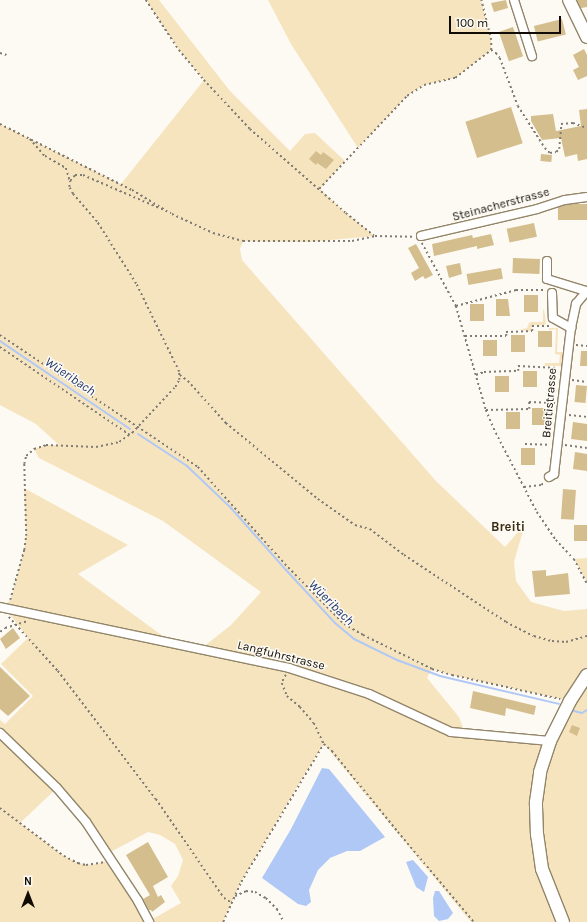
<!DOCTYPE html>
<html>
<head>
<meta charset="utf-8">
<style>
	body { margin:0 }
	#map { position:relative; width:587px; height:922px; overflow:hidden; background:#fdfaf4; font-family:Karla,sans-serif }
	div>[style] { position:absolute }
	.green>* { inset:0; background:#f6e4be }
	.water>* { inset:0; background:#b0c8f6 }
	.stream>* { height:2px; margin:-1px; padding:0 1px; transform-origin:1px; border-radius:1px; background:#b0c8f6 }
	.building>* { inset:0; background:#d5be8d; transform-origin:0 0 }
	.path>* { height:1.5px; margin-top:-0.75px; transform-origin:0; background:repeating-linear-gradient(90deg,#807c75 0 2px,transparent 0 5px) }
	.roads { filter:drop-shadow(1px 0 #928569) drop-shadow(-1px 0 #928569) drop-shadow(0 1px #928569) drop-shadow(0 -1px #928569) }
	.street>* { height:8px; margin:-4px; padding:0 4px; transform-origin:4px; border-radius:4px; background:#fff }
	.secondary>* { height:12px; margin:-6px; padding:0 6px; transform-origin:6px; border-radius:6px; background:#fff }
	span { translate:-50% -50%; white-space:nowrap; text-align:center; line-height:1.15; -webkit-text-stroke:3px #fdfaf4; paint-order:stroke }
	.street-label { font-size:12px; color:#110c03 }
	.water-label { font-size:13px; color:#1c356b; font-style:italic }
	.neighbourhood-label { font-size:13px; color:#392e14; font-weight:700 }
	.north { position:absolute; left:8px; top:874px; width:40px; height:40px; -webkit-text-stroke:3px #fdfaf4; paint-order:stroke; rotate:0deg; font-size:11px; font-weight:700; line-height:16px; text-align:center; color:#110c03 }
	.north::after { content:''; display:block; margin:auto; width:14px; height:18px; background:#110c03; clip-path:polygon(50% 0,100% 100%,50% 72%,0 100%) }
	.scale { position:absolute; left:449px; top:16px; width:112px; height:18px; box-sizing:border-box; border:2px solid #110c03; border-top:0; padding-left:5px; font-size:12px; line-height:14px; white-space:nowrap; color:#110c03; -webkit-text-stroke:3px #fdfaf4; paint-order:stroke }
</style>
</head>
<body>
<div id="map">
	<div class="green">
		<div style="clip-path:polygon(evenodd,146px 0,159px 0,230px 91px,290px 151px,305px 134px,315px 133px,345px 161px,320px 189px,346px 213px,375px 236px,309px 242px,243px 241px,240px 249px,242px 260px,436px 481px,505px 547px,525px 524px,514px 562px,516px 581px,531px 602px,564px 611px,587px 609px,587px 922px,471px 922px,324px 744px,306px 772px,241px 882px,223px 922px,0 922px,0 720px,5px 724px,33px 696px,1px 664px,28px 638px,5px 608px,0 607px,0 603px,5px 608px,11px 598px,24px 550px,26px 536px,24px 488px,128px 545px,78px 574px,171px 642px,202px 648px,231px 625px,261px 592px,163px 521px,39px 458px,34px 449px,46px 445px,59px 445px,36px 424px,0 405px,0 124px,121px 184px,204px 80px,179px 50px,146px 0,432px 669px,452px 675px,570px 701px,550px 741px,465px 733px,459px 717px,427px 678px,432px 669px,146px 0,57px 788px,107px 854px,148px 832px,160px 835px,175px 844px,183px 860px,178px 876px,171px 886px,181px 903px,149px 921px,111px 860px,92px 865px,78px 863px,64px 856px,20px 823px,57px 788px)"></div>
		<div style="clip-path:polygon(268px 0,481px 0,491px 40px,491px 50px,455px 78px,424px 85px,407px 96px,358px 148px,291px 44px)"></div>
		<div style="clip-path:polygon(544px 309px,546px 323px,545px 325px,532px 325px,531px 331px,519px 330px,527px 328px,529px 323px,532px 322px,543px 322px,543px 310px)"></div>
		<div style="clip-path:polygon(549px 328px,558px 328px,557px 352px,563px 352px,561px 366px,545px 366px,545px 363px,559px 363px,560px 355px,555px 354px,556px 329px,549px 330px)"></div>
		<div style="clip-path:polygon(587px 558px,587px 583px,574px 559px)"></div>
	</div>
	<div class="water">
		<div style="clip-path:polygon(322px 768px,329px 769px,385px 837px,360px 851px,347px 851px,330px 858px,318px 870px,309px 890px,311px 902px,306px 906px,298px 904px,262px 878px,291px 829px)"></div>
		<div style="clip-path:polygon(413px 860px,428px 877px,424px 892px,416px 887px,406px 862px)"></div>
		<div style="clip-path:polygon(435px 891px,439px 891px,453px 913px,448px 919px,439px 921px,434px 916px,433px 898px)"></div>
	</div>
	<div class="stream">
		<div style="left:0;top:341px;width:157px;rotate:34.1deg"></div>
		<div style="left:138px;top:434px;width:59px;rotate:33.1deg"></div>
		<div style="left:187px;top:466px;width:61px;rotate:43.7deg"></div>
		<div style="left:231px;top:508px;width:83px;rotate:48.4deg"></div>
		<div style="left:286px;top:570px;width:72px;rotate:47.2deg"></div>
		<div style="left:335px;top:623px;width:25px;rotate:40deg"></div>
		<div style="left:354px;top:639px;width:48px;rotate:26deg"></div>
		<div style="left:397px;top:660px;width:46px;rotate:20.4deg"></div>
		<div style="left:440px;top:676px;width:122px;rotate:13.2deg"></div>
		<div style="left:574px;top:711px;width:8px;rotate:14deg"></div>
		<div style="left:582px;top:713px;width:6px;rotate:-31deg"></div>
	</div>
	<div class="building">
		<div style="clip-path:polygon(506px 0,508px 8px,494px 12px,491px 3px)"></div>
		<div style="clip-path:polygon(577px 0,587px 0,587px 7px,581px 8px)"></div>
		<div style="left:562px;top:19px;width:16px;height:29px;rotate:76deg"></div>
		<div style="left:513px;top:27px;width:31px;height:15px;rotate:71deg"></div>
		<div style="clip-path:polygon(584px 49px,587px 55px,587px 76px,578px 80px,573px 70px,579px 67px,573px 55px)"></div>
		<div style="left:511px;top:107px;width:38px;height:48px;rotate:72deg"></div>
		<div style="clip-path:polygon(587px 109px,587px 159px,578px 161px,577px 154px,565px 157px,561px 138px,542px 140px,531px 121px,531px 116px,553px 114px,556px 131px,581px 126px,579px 110px)"></div>
		<div style="clip-path:polygon(316px 151px,321px 155px,323px 152px,334px 160px,326px 169px,317px 163px,316px 165px,309px 159px)"></div>
		<div style="left:541px;top:154px;width:11px;height:7px;rotate:5deg"></div>
		<div style="left:587px;top:204px;width:16px;height:29px;rotate:90deg"></div>
		<div style="left:534px;top:223px;width:14px;height:28px;rotate:78deg"></div>
		<div style="clip-path:polygon(491px 234px,494px 245px,477px 249px,477px 246px,434px 256px,432px 244px,472px 235px,473px 238px)"></div>
		<div style="clip-path:polygon(416px 244px,433px 275px,425px 279px,423px 276px,415px 281px,411px 273px,419px 268px,408px 248px)"></div>
		<div style="left:513px;top:258px;width:27px;height:15px;rotate:2deg"></div>
		<div style="clip-path:polygon(460px 263px,462px 274px,449px 278px,446px 266px)"></div>
		<div style="left:501px;top:268px;width:11px;height:35px;rotate:80deg"></div>
		<div style="left:524px;top:295px;width:14px;height:17px"></div>
		<div style="clip-path:polygon(496px 299px,508px 299px,510px 316px,496px 316px)"></div>
		<div style="left:470px;top:304px;width:14px;height:17px"></div>
		<div style="left:538px;top:331px;width:14px;height:16px"></div>
		<div style="left:511px;top:335px;width:14px;height:17px"></div>
		<div style="left:483px;top:340px;width:14px;height:16px"></div>
		<div style="clip-path:polygon(581px 351px,587px 351px,587px 366px,580px 366px)"></div>
		<div style="left:523px;top:371px;width:14px;height:16px"></div>
		<div style="left:495px;top:376px;width:14px;height:16px"></div>
		<div style="left:576px;top:385px;width:11px;height:17px;rotate:5deg"></div>
		<div style="left:532px;top:408px;width:14px;height:17px"></div>
		<div style="left:506px;top:412px;width:14px;height:17px"></div>
		<div style="clip-path:polygon(573px 422px,587px 424px,587px 441px,571px 439px)"></div>
		<div style="left:521px;top:448px;width:14px;height:17px"></div>
		<div style="clip-path:polygon(575px 452px,587px 454px,587px 471px,573px 469px)"></div>
		<div style="left:563px;top:489px;width:13px;height:30px;rotate:4deg"></div>
		<div style="left:574px;top:525px;width:13px;height:16px"></div>
		<div style="clip-path:polygon(546px 570px,546px 576px,568px 573px,570px 594px,535px 597px,532px 571px)"></div>
		<div style="clip-path:polygon(13px 628px,20px 638px,6px 649px,0 639px)"></div>
		<div style="clip-path:polygon(0 667px,30px 696px,8px 716px,0 709px)"></div>
		<div style="clip-path:polygon(473px 691px,536px 706px,534px 715px,506px 708px,505px 716px,470px 708px)"></div>
		<div style="clip-path:polygon(572px 725px,580px 728px,577px 736px,569px 732px)"></div>
		<div style="clip-path:polygon(148px 842px,168px 877px,153px 886px,158px 897px,161px 895px,165px 902px,152px 912px,151px 910px,149px 910px,143px 899px,150px 895px,126px 855px)"></div>
	</div>
	<div class="path">
		<div style="left:146px;top:0;width:60px;rotate:56.6deg"></div>
		<div style="left:179px;top:50px;width:39px;rotate:50deg"></div>
		<div style="left:204px;top:80px;width:67px;rotate:46.8deg"></div>
		<div style="left:250px;top:129px;width:128px;rotate:41.2deg"></div>
		<div style="left:346px;top:213px;width:36px;rotate:39deg"></div>
		<div style="left:491px;top:50px;width:6px;rotate:31deg"></div>
		<div style="left:496px;top:53px;width:6px;rotate:51deg"></div>
		<div style="left:500px;top:58px;width:51px;rotate:69.4deg"></div>
		<div style="left:518px;top:106px;width:50px;rotate:57.3deg"></div>
		<div style="left:545px;top:148px;width:7px;rotate:45deg"></div>
		<div style="left:550px;top:153px;width:6px;rotate:-9deg"></div>
		<div style="left:556px;top:152px;width:4px;rotate:-45deg"></div>
		<div style="left:559px;top:149px;width:25px;rotate:-85deg"></div>
		<div style="left:561px;top:124px;width:12px;rotate:-5deg"></div>
		<div style="left:573px;top:123px;width:15px;rotate:20deg"></div>
		<div style="left:0;top:53px;width:7px;rotate:16deg"></div>
		<div style="left:0;top:124px;width:148px;rotate:26.6deg"></div>
		<div style="left:132px;top:190px;width:41px;rotate:31deg"></div>
		<div style="left:30px;top:139px;width:23px;rotate:49deg"></div>
		<div style="left:45px;top:156px;width:24px;rotate:30deg"></div>
		<div style="left:66px;top:168px;width:14px;rotate:73deg"></div>
		<div style="left:319px;top:189px;width:128px;rotate:-46.6deg"></div>
		<div style="left:407px;top:96px;width:20px;rotate:-33deg"></div>
		<div style="left:424px;top:85px;width:32px;rotate:-13deg"></div>
		<div style="left:455px;top:78px;width:46px;rotate:-37.9deg"></div>
		<div style="left:491px;top:50px;width:10px;rotate:-90deg"></div>
		<div style="left:491px;top:40px;width:41px;rotate:-104deg"></div>
		<div style="left:172px;top:214px;width:45px;rotate:24.9deg"></div>
		<div style="left:213px;top:233px;width:31px;rotate:15deg"></div>
		<div style="left:243px;top:241px;width:109px"></div>
		<div style="left:352px;top:241px;width:24px;rotate:-12deg"></div>
		<div style="left:375px;top:236px;width:39px;rotate:1deg"></div>
		<div style="left:422px;top:243px;width:72px;rotate:61.6deg"></div>
		<div style="left:456px;top:306px;width:108px;rotate:73.9deg"></div>
		<div style="left:486px;top:410px;width:25px;rotate:67deg"></div>
		<div style="left:496px;top:433px;width:89px;rotate:62.6deg"></div>
		<div style="left:537px;top:512px;width:34px;rotate:56deg"></div>
		<div style="left:556px;top:540px;width:26px;rotate:47deg"></div>
		<div style="left:574px;top:559px;width:27px;rotate:62deg"></div>
		<div style="left:456px;top:306px;width:62px;rotate:-14.9deg"></div>
		<div style="left:516px;top:290px;width:30px"></div>
		<div style="left:0;top:335px;width:238px;rotate:33.7deg"></div>
		<div style="left:198px;top:467px;width:130px;rotate:48.1deg"></div>
		<div style="left:285px;top:564px;width:84px;rotate:45.5deg"></div>
		<div style="left:344px;top:624px;width:22px;rotate:30deg"></div>
		<div style="left:363px;top:635px;width:77px;rotate:26.2deg"></div>
		<div style="left:432px;top:669px;width:21px;rotate:17deg"></div>
		<div style="left:452px;top:675px;width:111px;rotate:12.5deg"></div>
		<div style="left:465px;top:336px;width:41px"></div>
		<div style="left:506px;top:336px;width:4px;rotate:-90deg"></div>
		<div style="left:506px;top:332px;width:26px;rotate:-2deg"></div>
		<div style="left:532px;top:331px;width:5px;rotate:-90deg"></div>
		<div style="left:532px;top:326px;width:20px"></div>
		<div style="left:576px;top:345px;width:11px;rotate:5deg"></div>
		<div style="left:0;top:347px;width:157px;rotate:34.1deg"></div>
		<div style="left:180px;top:375px;width:10px;rotate:37deg"></div>
		<div style="left:188px;top:381px;width:57px;rotate:47.9deg"></div>
		<div style="left:226px;top:423px;width:119px;rotate:39.6deg"></div>
		<div style="left:318px;top:499px;width:45px;rotate:35.1deg"></div>
		<div style="left:355px;top:525px;width:16px;rotate:15deg"></div>
		<div style="left:370px;top:529px;width:43px;rotate:37.4deg"></div>
		<div style="left:404px;top:555px;width:122px;rotate:33.3deg"></div>
		<div style="left:506px;top:622px;width:31px;rotate:27deg"></div>
		<div style="left:534px;top:636px;width:19px;rotate:16deg"></div>
		<div style="left:552px;top:641px;width:14px;rotate:4deg"></div>
		<div style="left:566px;top:642px;width:22px;rotate:-16deg"></div>
		<div style="left:476px;top:375px;width:9px;rotate:-21deg"></div>
		<div style="left:484px;top:372px;width:34px;rotate:-2deg"></div>
		<div style="left:518px;top:371px;width:5px;rotate:-90deg"></div>
		<div style="left:518px;top:366px;width:40px;rotate:2.9deg"></div>
		<div style="left:572px;top:380px;width:15px;rotate:8deg"></div>
		<div style="left:486px;top:410px;width:43px;rotate:-1.3deg"></div>
		<div style="left:529px;top:409px;width:7px;rotate:-90deg"></div>
		<div style="left:529px;top:402px;width:26px;rotate:2deg"></div>
		<div style="left:569px;top:415px;width:18px;rotate:6deg"></div>
		<div style="left:525px;top:444px;width:24px;rotate:2deg"></div>
		<div style="left:565px;top:445px;width:22px;rotate:8deg"></div>
		<div style="left:524px;top:487px;width:17px;rotate:-7deg"></div>
		<div style="left:541px;top:485px;width:5px;rotate:-37deg"></div>
		<div style="left:10px;top:600px;width:52px;rotate:-74.4deg"></div>
		<div style="left:24px;top:550px;width:14px;rotate:-82deg"></div>
		<div style="left:26px;top:536px;width:72px;rotate:-91.6deg"></div>
		<div style="left:24px;top:464px;width:8px;rotate:-76deg"></div>
		<div style="left:26px;top:456px;width:11px;rotate:-41deg"></div>
		<div style="left:34px;top:449px;width:13px;rotate:-18deg"></div>
		<div style="left:46px;top:445px;width:50px;rotate:2.3deg"></div>
		<div style="left:96px;top:447px;width:24px;rotate:-12deg"></div>
		<div style="left:119px;top:442px;width:16px;rotate:-35deg"></div>
		<div style="left:132px;top:433px;width:63px;rotate:-46.9deg"></div>
		<div style="left:175px;top:387px;width:8px;rotate:-60deg"></div>
		<div style="left:179px;top:380px;width:8px;rotate:-90deg"></div>
		<div style="left:179px;top:372px;width:98px;rotate:-116deg"></div>
		<div style="left:136px;top:284px;width:73px;rotate:-122.2deg"></div>
		<div style="left:97px;top:222px;width:37px;rotate:-131deg"></div>
		<div style="left:73px;top:194px;width:8px;rotate:-120deg"></div>
		<div style="left:69px;top:187px;width:6px;rotate:-81deg"></div>
		<div style="left:70px;top:181px;width:8px;rotate:-50deg"></div>
		<div style="left:75px;top:175px;width:8px"></div>
		<div style="left:83px;top:175px;width:96px;rotate:23.4deg"></div>
		<div style="left:9px;top:617px;width:73px;rotate:47.8deg"></div>
		<div style="left:58px;top:671px;width:161px;rotate:52.6deg"></div>
		<div style="left:156px;top:799px;width:120px;rotate:55.5deg"></div>
		<div style="left:224px;top:898px;width:9px;rotate:32deg"></div>
		<div style="left:0;top:632px;width:6px;rotate:-39deg"></div>
		<div style="left:5px;top:628px;width:24px;rotate:-17deg"></div>
		<div style="left:286px;top:675px;width:9px;rotate:117deg"></div>
		<div style="left:282px;top:683px;width:14px;rotate:69deg"></div>
		<div style="left:287px;top:696px;width:17px;rotate:40deg"></div>
		<div style="left:300px;top:707px;width:21px;rotate:49deg"></div>
		<div style="left:314px;top:723px;width:23px;rotate:65deg"></div>
		<div style="left:324px;top:744px;width:11px;rotate:41deg"></div>
		<div style="left:332px;top:751px;width:104px;rotate:50.8deg"></div>
		<div style="left:398px;top:832px;width:118px;rotate:49.8deg"></div>
		<div style="left:0;top:808px;width:80px;rotate:36.9deg"></div>
		<div style="left:64px;top:856px;width:16px;rotate:27deg"></div>
		<div style="left:78px;top:863px;width:8px;rotate:14deg"></div>
		<div style="left:86px;top:865px;width:18px;rotate:-9deg"></div>
		<div style="left:235px;top:896px;width:12px;rotate:-24deg"></div>
		<div style="left:246px;top:891px;width:9px;rotate:6deg"></div>
		<div style="left:255px;top:892px;width:13px;rotate:29deg"></div>
		<div style="left:266px;top:898px;width:16px;rotate:45deg"></div>
		<div style="left:277px;top:909px;width:15px;rotate:62deg"></div>
		<div style="left:223px;top:922px;width:44px;rotate:-65.8deg"></div>
		<div style="left:241px;top:882px;width:160px;rotate:-59.1deg"></div>
	</div>
	<div class="roads">
		<div class="street">
			<div style="left:514px;top:0;width:59px;rotate:72.2deg"></div>
			<div style="left:421px;top:236px;width:119px;rotate:-13.1deg"></div>
			<div style="left:537px;top:209px;width:29px;rotate:-18deg"></div>
			<div style="left:565px;top:200px;width:22px;rotate:-8deg"></div>
			<div style="left:547px;top:261px;width:18px;rotate:90deg"></div>
			<div style="left:547px;top:279px;width:41px;rotate:17.1deg"></div>
			<div style="left:552px;top:293px;width:25px;rotate:88deg"></div>
			<div style="left:553px;top:318px;width:21px;rotate:29deg"></div>
			<div style="left:549px;top:477px;width:6px;rotate:-31deg"></div>
			<div style="left:554px;top:474px;width:147px;rotate:-83.4deg"></div>
			<div style="left:571px;top:328px;width:25px;rotate:-78deg"></div>
			<div style="left:576px;top:304px;width:17px;rotate:-50deg"></div>
			<div style="left:0;top:607px;width:295px;rotate:11.9deg"></div>
			<div style="left:289px;top:668px;width:84px;rotate:18deg"></div>
			<div style="left:369px;top:694px;width:90px;rotate:24.9deg"></div>
			<div style="left:451px;top:732px;width:99px;rotate:5.2deg"></div>
			<div style="left:0;top:733px;width:79px;rotate:44deg"></div>
			<div style="left:57px;top:788px;width:45px;rotate:49.5deg"></div>
			<div style="left:86px;top:822px;width:95px;rotate:56.6deg"></div>
			<div style="left:138px;top:901px;width:24px;rotate:62deg"></div>
		</div>
		<div class="secondary">
			<div style="left:569px;top:0;width:41px;rotate:64.1deg"></div>
			<div style="left:563px;top:922px;width:57px;rotate:-111.6deg"></div>
			<div style="left:542px;top:869px;width:34px;rotate:-98deg"></div>
			<div style="left:537px;top:835px;width:33px;rotate:-92deg"></div>
			<div style="left:536px;top:802px;width:30px;rotate:-82deg"></div>
			<div style="left:540px;top:772px;width:33px;rotate:-72deg"></div>
			<div style="left:550px;top:741px;width:45px;rotate:-63.4deg"></div>
			<div style="left:570px;top:701px;width:31px;rotate:-57deg"></div>
		</div>
	</div>
	<div class="street-label">
		<span style="left:501px;top:205px;rotate:-15deg">Steinacherstrasse</span>
		<span style="left:550px;top:403px;rotate:-85deg">Breitistrasse</span>
		<span style="left:281px;top:656px;rotate:14deg">Langfuhrstrasse</span>
	</div>
	<div class="water-label">
		<span style="left:70px;top:377px;rotate:34deg">Wüeribach</span>
		<span style="left:331px;top:603px;rotate:45deg">Wüeribach</span>
	</div>
	<div class="neighbourhood-label">
		<span style="left:508px;top:527px">Breiti</span>
	</div>
	<div class="north">N</div>
	<div class="scale">100 m</div>
</div>
</body>
</html>
